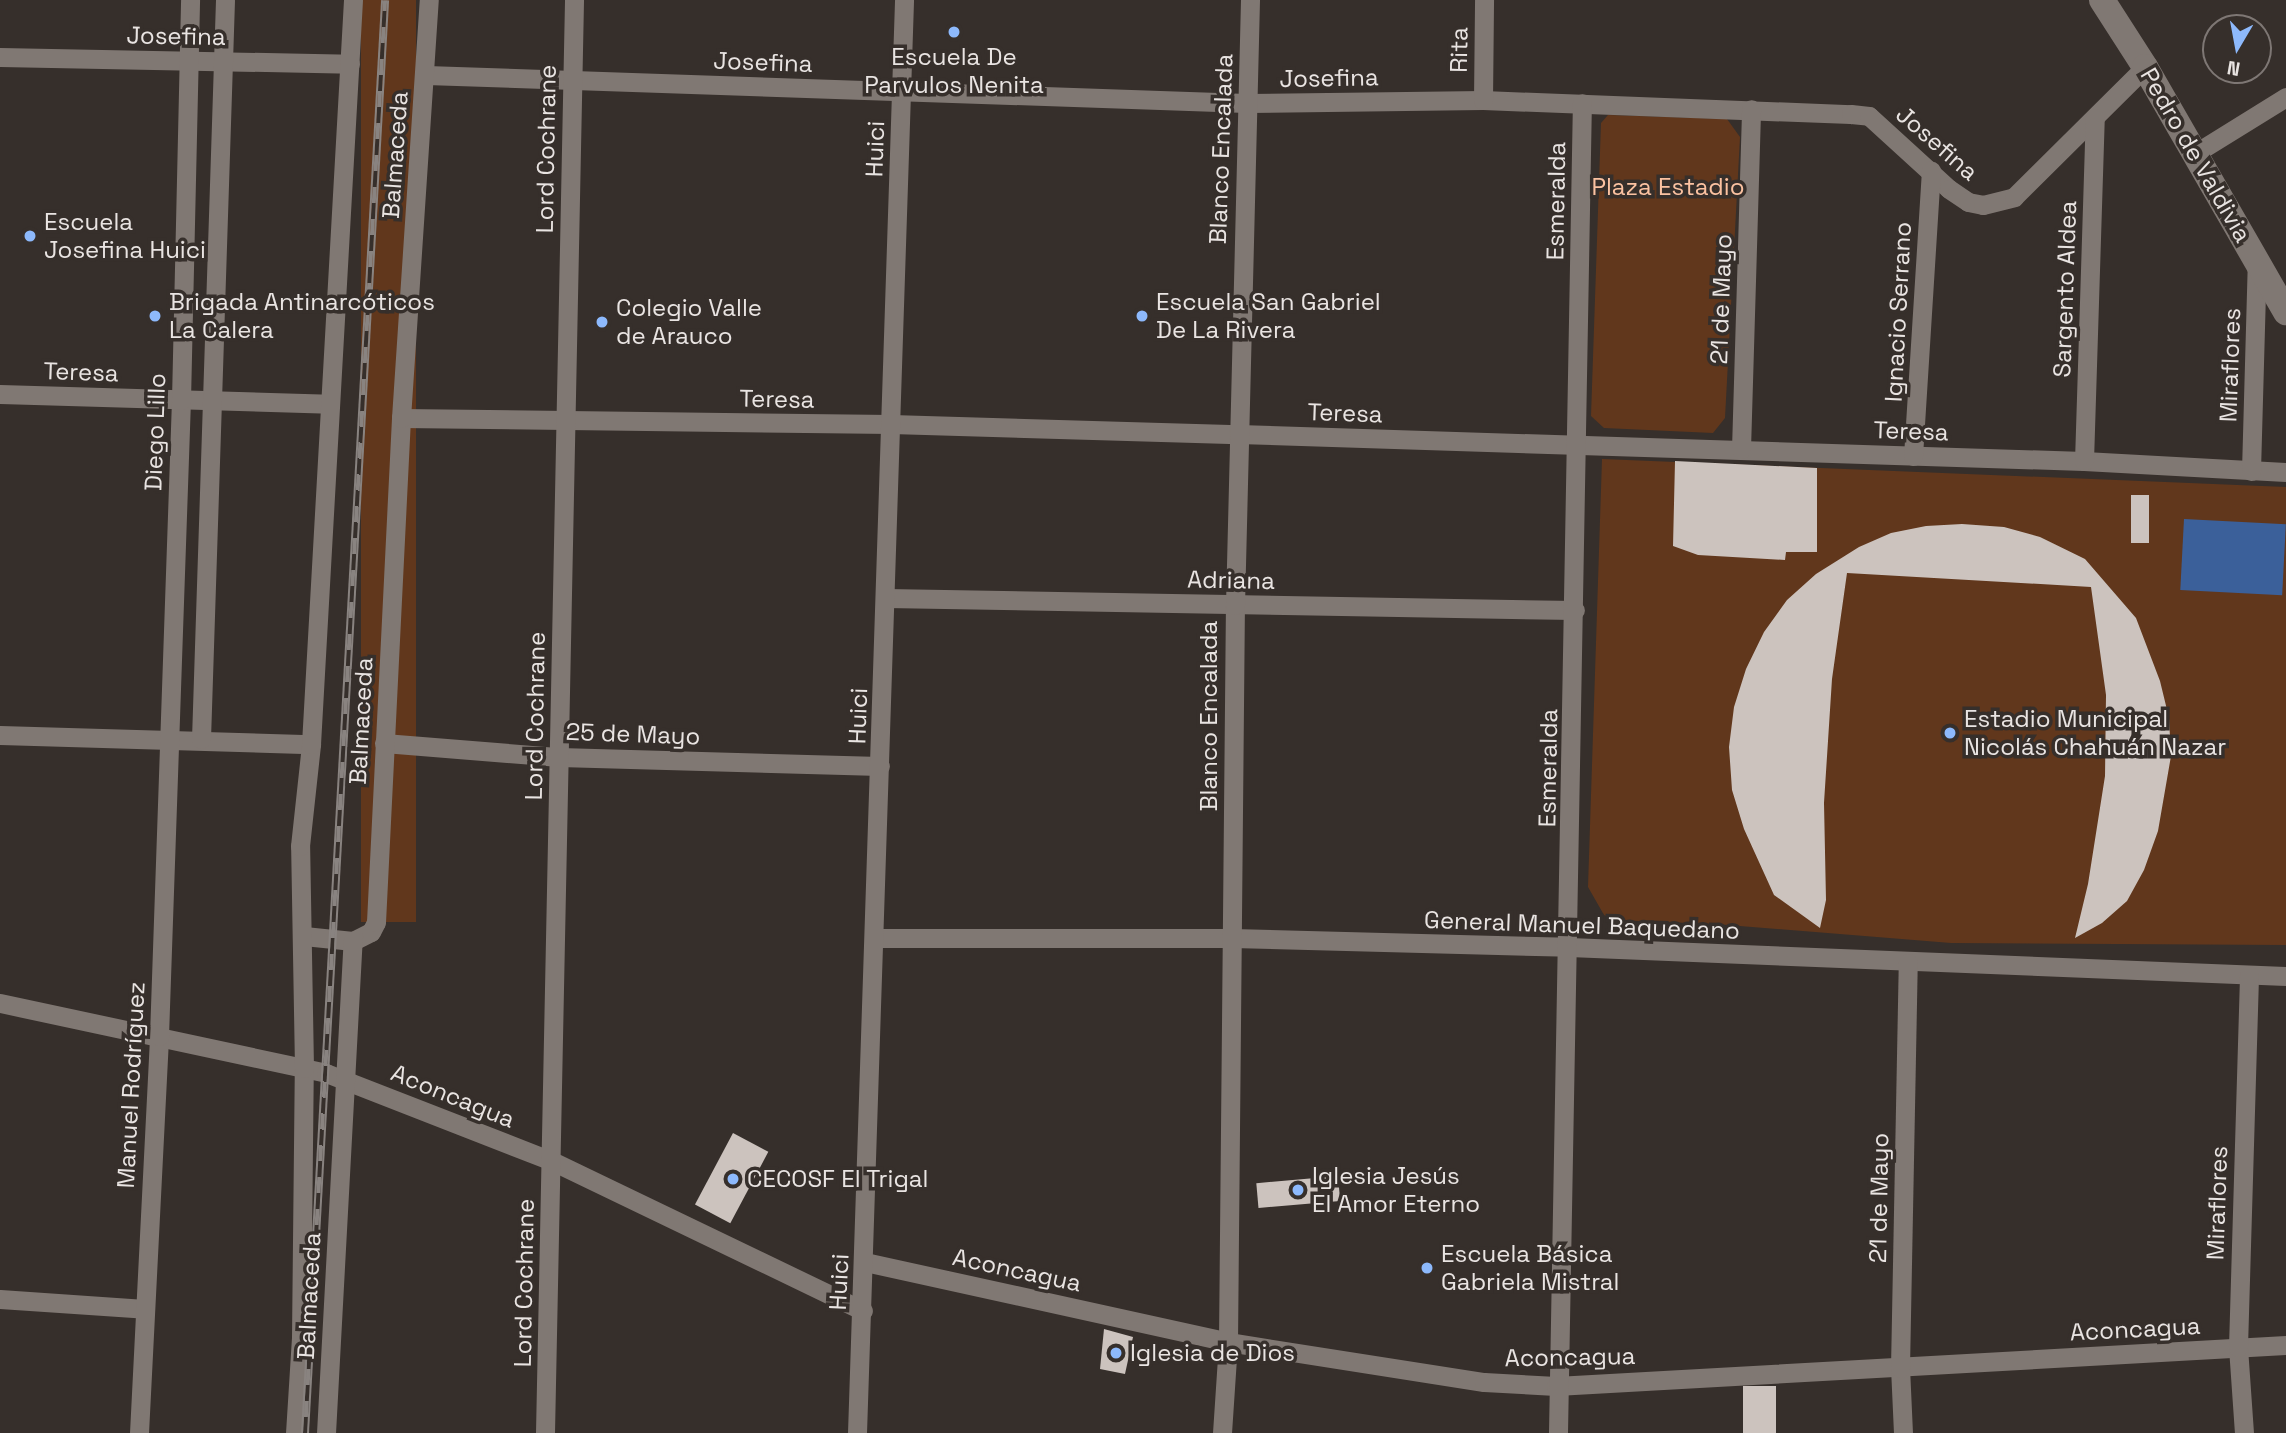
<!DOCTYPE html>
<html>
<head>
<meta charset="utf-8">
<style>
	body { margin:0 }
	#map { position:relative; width:2286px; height:1433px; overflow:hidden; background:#362f2b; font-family:"Space Grotesk",sans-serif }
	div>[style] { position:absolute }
	.green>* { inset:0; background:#61371c; transform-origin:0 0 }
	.water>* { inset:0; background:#3b609a; transform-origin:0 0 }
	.building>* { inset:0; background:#ccc3be; transform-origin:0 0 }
	.street>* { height:19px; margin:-9.5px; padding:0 9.5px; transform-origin:9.5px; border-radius:9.5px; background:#807873 }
	.secondary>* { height:26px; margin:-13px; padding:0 13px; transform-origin:13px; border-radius:13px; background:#807873 }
	.rail>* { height:8px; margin-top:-4px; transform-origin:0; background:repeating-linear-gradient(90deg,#362f2b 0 16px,#898380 0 32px); box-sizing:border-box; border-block:2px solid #898380 }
	.dots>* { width:19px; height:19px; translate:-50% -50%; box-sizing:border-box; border:4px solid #362f2b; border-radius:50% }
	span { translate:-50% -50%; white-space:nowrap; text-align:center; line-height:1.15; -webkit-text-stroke:7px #362f2b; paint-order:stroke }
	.street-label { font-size:24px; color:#e9e4e2 }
	.poi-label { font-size:24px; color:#e9e4e2 }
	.left { translate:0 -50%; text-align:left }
	.park-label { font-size:24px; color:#fbc2a1 }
	.north { position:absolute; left:2202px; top:14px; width:70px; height:70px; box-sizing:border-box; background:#362f2b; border:2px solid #7e7774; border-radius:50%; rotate:190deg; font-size:19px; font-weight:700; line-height:28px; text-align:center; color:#e9e4e2 }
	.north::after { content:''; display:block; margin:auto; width:24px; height:32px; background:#8db9fc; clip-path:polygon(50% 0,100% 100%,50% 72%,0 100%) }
</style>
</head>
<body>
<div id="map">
	<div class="green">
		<div style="left:361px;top:0;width:55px;height:922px"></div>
		<div style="clip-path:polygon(1608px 115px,1727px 119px,1740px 137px,1725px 418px,1713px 433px,1604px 428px,1591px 416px,1601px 123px)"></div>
		<div style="clip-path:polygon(1602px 459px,2286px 487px,2286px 945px,1951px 943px,1715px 924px,1614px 920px,1604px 915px,1588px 887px)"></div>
	</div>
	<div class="water">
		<div style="left:2184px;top:519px;width:102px;height:71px;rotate:3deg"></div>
	</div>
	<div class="building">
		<div style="clip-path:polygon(1675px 461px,1817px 468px,1817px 552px,1786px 552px,1785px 560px,1698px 555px,1673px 546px)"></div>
		<div style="left:2131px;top:495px;width:18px;height:48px"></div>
		<div style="clip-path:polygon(1962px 524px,2004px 527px,2040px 537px,2085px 559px,2136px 618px,2160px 681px,2169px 718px,2171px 756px,2158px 831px,2144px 870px,2127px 901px,2102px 923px,2075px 938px,2088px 884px,2105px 776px,2106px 695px,2091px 587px,1847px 573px,1832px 679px,1824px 803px,1826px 900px,1820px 928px,1774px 895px,1744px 829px,1732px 790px,1729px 747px,1734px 707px,1746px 669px,1764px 632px,1787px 600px,1816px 574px,1859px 547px,1891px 533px,1926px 526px)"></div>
		<div style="left:733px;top:1133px;width:40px;height:81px;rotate:28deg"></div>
		<div style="left:1338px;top:1176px;width:25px;height:82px;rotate:85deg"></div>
		<div style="clip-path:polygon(1104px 1329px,1133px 1337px,1125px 1374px,1100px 1369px)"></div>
		<div style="left:1776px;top:1386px;width:47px;height:33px;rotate:90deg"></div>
	</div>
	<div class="street">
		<div style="left:0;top:57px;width:350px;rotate:1.1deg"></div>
		<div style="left:426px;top:75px;width:821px;rotate:1.95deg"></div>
		<div style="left:1247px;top:103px;width:236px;rotate:-0.7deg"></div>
		<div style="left:1483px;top:100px;width:368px;rotate:2.2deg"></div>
		<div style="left:1851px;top:114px;width:18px;rotate:6deg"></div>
		<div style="left:1869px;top:116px;width:108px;rotate:42.4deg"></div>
		<div style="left:1949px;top:189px;width:23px;rotate:34deg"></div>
		<div style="left:1968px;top:202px;width:15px;rotate:11deg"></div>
		<div style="left:1983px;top:205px;width:32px;rotate:-14deg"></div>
		<div style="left:2014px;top:197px;width:185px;rotate:-44.8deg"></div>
		<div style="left:1483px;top:100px;width:100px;rotate:-89.4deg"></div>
		<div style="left:2194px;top:154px;width:108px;rotate:-31.8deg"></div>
		<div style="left:0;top:394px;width:329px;rotate:1.7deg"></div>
		<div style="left:401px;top:418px;width:490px;rotate:0.7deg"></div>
		<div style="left:891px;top:424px;width:347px;rotate:1.7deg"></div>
		<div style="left:1238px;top:434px;width:846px;rotate:1.83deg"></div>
		<div style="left:2084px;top:461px;width:202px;rotate:3.1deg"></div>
		<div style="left:1741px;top:449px;width:340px;rotate:-88.3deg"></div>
		<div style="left:1913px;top:456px;width:286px;rotate:-86.4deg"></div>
		<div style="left:2084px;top:461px;width:343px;rotate:-88.2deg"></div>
		<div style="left:2251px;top:471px;width:209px;rotate:-88.4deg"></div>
		<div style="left:886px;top:598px;width:689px;rotate:1deg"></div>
		<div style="left:0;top:735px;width:311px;rotate:1.7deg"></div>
		<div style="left:201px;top:739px;width:739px;rotate:-88.14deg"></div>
		<div style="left:384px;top:743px;width:176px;rotate:4.6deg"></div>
		<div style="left:559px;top:757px;width:321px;rotate:1.6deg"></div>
		<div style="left:304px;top:936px;width:49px;rotate:5.8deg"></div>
		<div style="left:353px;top:941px;width:20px;rotate:-27deg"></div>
		<div style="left:371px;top:932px;width:11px;rotate:-63deg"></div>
		<div style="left:376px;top:922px;width:505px;rotate:-87.16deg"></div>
		<div style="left:401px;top:418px;width:419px;rotate:-86.2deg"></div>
		<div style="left:875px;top:938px;width:357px"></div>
		<div style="left:1232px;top:938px;width:337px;rotate:1.5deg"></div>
		<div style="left:1569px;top:947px;width:718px;rotate:2.32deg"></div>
		<div style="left:0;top:1003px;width:333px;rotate:12.1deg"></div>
		<div style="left:326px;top:1073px;width:243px;rotate:21.3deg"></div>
		<div style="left:552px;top:1161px;width:345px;rotate:25.7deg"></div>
		<div style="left:865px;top:1262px;width:372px;rotate:12.4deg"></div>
		<div style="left:1228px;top:1342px;width:259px;rotate:8.9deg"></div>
		<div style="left:1484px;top:1382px;width:72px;rotate:3.2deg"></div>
		<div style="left:1556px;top:1386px;width:731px;rotate:-3.21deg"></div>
		<div style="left:0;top:1299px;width:145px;rotate:3.9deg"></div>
		<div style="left:139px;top:1433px;width:398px;rotate:-87.1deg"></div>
		<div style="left:159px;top:1036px;width:636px;rotate:-88.02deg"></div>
		<div style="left:181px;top:400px;width:400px;rotate:-88.7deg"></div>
		<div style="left:295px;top:1433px;width:96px;rotate:-86.4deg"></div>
		<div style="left:301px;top:1337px;width:269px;rotate:-89.4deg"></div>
		<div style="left:304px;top:1068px;width:222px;rotate:-91deg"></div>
		<div style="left:300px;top:846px;width:103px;rotate:-83.8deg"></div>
		<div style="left:311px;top:744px;width:745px;rotate:-86.77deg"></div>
		<div style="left:326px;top:1433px;width:493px;rotate:-86.9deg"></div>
		<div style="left:545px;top:1433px;width:1433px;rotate:-88.84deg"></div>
		<div style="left:857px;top:1433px;width:1434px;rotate:-88.12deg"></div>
		<div style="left:1222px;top:1433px;width:91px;rotate:-86.2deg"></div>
		<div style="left:1228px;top:1342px;width:737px;rotate:-89.46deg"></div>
		<div style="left:1235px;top:605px;width:605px;rotate:-88.58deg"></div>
		<div style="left:1558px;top:1433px;width:1330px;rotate:-88.97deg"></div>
		<div style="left:1903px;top:1433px;width:65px;rotate:-92.6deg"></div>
		<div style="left:1900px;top:1368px;width:405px;rotate:-88.9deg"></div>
		<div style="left:2244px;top:1433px;width:86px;rotate:-94deg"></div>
		<div style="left:2238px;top:1347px;width:372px;rotate:-88.3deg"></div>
	</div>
	<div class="secondary">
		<div style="left:2102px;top:0;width:80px;rotate:57.3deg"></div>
		<div style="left:2145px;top:67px;width:283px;rotate:60.1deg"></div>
	</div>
	<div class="rail">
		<div style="left:305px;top:1433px;width:1435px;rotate:-86.8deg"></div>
	</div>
	<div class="dots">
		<div style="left:954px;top:32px;background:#8db9fc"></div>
		<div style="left:30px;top:236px;background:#8db9fc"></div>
		<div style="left:155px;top:316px;background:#8db9fc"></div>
		<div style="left:1142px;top:316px;background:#8db9fc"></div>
		<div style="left:602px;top:322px;background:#8db9fc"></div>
		<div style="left:1950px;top:733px;background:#8db9fc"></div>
		<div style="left:733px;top:1179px;background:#8db9fc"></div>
		<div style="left:1298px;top:1190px;background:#8db9fc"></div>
		<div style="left:1427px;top:1268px;background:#8db9fc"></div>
		<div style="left:1116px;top:1353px;background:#8db9fc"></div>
	</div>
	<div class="street-label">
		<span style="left:176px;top:36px;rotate:1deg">Josefina</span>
		<span style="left:1459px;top:50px;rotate:-89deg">Rita</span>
		<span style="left:763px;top:62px;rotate:2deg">Josefina</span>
		<span style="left:1329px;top:78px;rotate:-1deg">Josefina</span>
		<span style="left:1937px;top:143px;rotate:41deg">Josefina</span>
		<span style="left:546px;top:149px;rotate:-89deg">Lord Cochrane</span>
		<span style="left:875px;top:149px;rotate:-88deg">Huici</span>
		<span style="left:1221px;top:149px;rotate:-88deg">Blanco Encalada</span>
		<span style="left:395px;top:155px;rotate:-86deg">Balmaceda</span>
		<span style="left:2196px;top:155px;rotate:60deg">Pedro de Valdivia</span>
		<span style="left:1556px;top:201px;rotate:-89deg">Esmeralda</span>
		<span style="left:2065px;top:289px;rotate:-88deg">Sargento Aldea</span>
		<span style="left:1721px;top:299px;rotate:-88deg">21 de Mayo</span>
		<span style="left:1898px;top:312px;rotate:-87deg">Ignacio Serrano</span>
		<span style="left:2230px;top:365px;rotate:-88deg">Miraflores</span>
		<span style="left:81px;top:372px;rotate:2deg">Teresa</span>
		<span style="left:777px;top:399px;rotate:1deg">Teresa</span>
		<span style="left:1345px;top:413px;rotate:2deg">Teresa</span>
		<span style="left:1911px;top:431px;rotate:2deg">Teresa</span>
		<span style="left:155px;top:432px;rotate:-88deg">Diego Lillo</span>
		<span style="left:1231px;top:580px;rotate:1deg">Adriana</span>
		<span style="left:535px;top:716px;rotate:-89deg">Lord Cochrane</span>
		<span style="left:858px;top:716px;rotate:-88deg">Huici</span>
		<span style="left:1209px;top:716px;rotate:-90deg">Blanco Encalada</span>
		<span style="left:361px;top:721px;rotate:-87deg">Balmaceda</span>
		<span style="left:633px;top:734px;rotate:2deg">25 de Mayo</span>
		<span style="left:1548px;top:768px;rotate:-89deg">Esmeralda</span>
		<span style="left:1582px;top:925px;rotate:2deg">General Manuel Baquedano</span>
		<span style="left:131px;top:1085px;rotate:-87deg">Manuel Rodríguez</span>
		<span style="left:453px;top:1096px;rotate:22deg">Aconcagua</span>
		<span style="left:1879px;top:1198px;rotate:-89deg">21 de Mayo</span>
		<span style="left:2217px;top:1203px;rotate:-88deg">Miraflores</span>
		<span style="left:1017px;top:1270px;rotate:12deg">Aconcagua</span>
		<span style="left:839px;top:1282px;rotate:-87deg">Huici</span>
		<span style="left:524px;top:1283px;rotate:-89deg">Lord Cochrane</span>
		<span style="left:309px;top:1296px;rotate:-87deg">Balmaceda</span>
		<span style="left:2135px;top:1329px;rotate:-3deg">Aconcagua</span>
		<span style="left:1570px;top:1357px;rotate:-1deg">Aconcagua</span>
	</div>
	<div class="poi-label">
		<span style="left:954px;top:71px">Escuela De<br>Parvulos Nenita</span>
		<span class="left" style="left:44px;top:236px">Escuela<br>Josefina Huici</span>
		<span class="left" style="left:169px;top:316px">Brigada Antinarcóticos<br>La Calera</span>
		<span class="left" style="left:1156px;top:316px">Escuela San Gabriel<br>De La Rivera</span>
		<span class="left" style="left:616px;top:322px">Colegio Valle<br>de Arauco</span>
		<span class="left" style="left:1964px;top:733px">Estadio Municipal<br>Nicolás Chahuán Nazar</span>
		<span class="left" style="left:1312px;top:1190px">Iglesia Jesús<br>El Amor Eterno</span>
		<span class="left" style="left:747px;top:1179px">CECOSF El Trigal</span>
		<span class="left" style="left:1441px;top:1268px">Escuela Básica<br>Gabriela Mistral</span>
		<span class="left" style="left:1130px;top:1353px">Iglesia de Dios</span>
	</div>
	<div class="park-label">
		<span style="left:1668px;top:187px">Plaza Estadio</span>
	</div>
	<div class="north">N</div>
</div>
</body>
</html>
